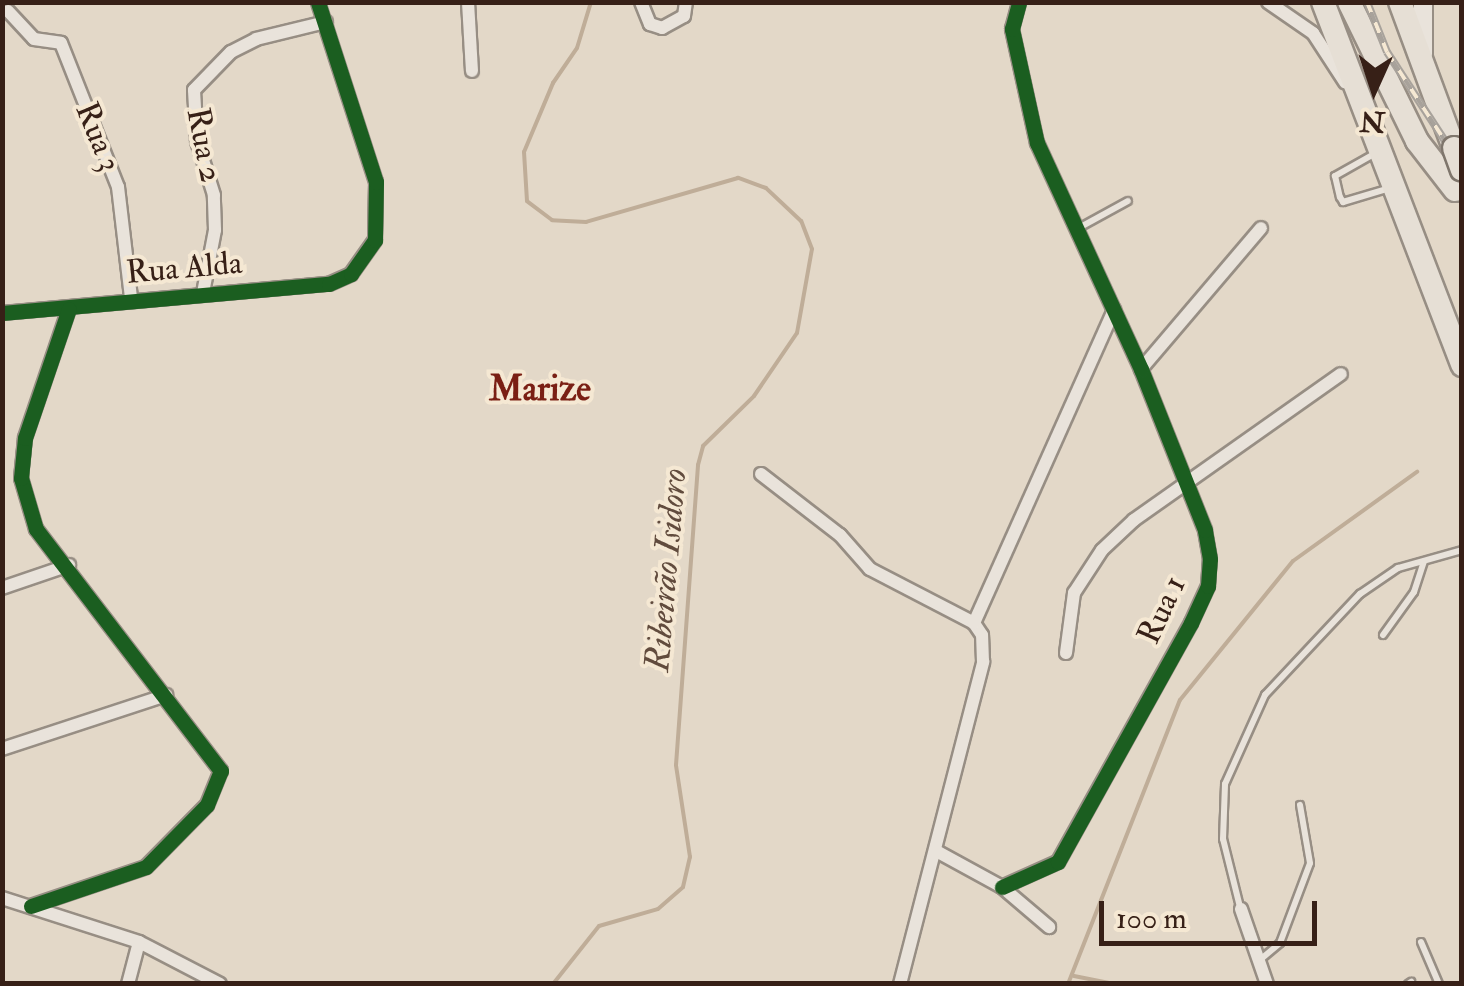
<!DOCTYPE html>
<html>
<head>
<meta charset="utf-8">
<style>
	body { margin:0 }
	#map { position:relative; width:1464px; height:986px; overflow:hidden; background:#e3d8c8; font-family:"IM FELL Double Pica",serif }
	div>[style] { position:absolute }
	.stream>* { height:4px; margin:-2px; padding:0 2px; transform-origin:2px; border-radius:2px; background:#bfad98 }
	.roads { filter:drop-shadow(2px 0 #978e84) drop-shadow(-2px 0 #978e84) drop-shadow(0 2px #978e84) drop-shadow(0 -2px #978e84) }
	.lane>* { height:6px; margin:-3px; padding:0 3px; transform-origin:3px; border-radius:3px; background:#e9e3db }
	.street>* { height:12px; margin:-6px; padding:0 6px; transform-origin:6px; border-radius:6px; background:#e9e3db }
	.secondary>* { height:18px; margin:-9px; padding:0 9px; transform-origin:9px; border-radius:9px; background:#e9e3db }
	.highway>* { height:22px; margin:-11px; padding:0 11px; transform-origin:11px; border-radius:11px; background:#e6dfd5 }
	.rail>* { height:8px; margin-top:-4px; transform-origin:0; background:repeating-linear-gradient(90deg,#f5e8d3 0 11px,#a8a29b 0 22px); box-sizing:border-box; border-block:2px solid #a8a29b }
	.bridges { filter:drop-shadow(2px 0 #7f766c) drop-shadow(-2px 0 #7f766c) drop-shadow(0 2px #7f766c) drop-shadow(0 -2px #7f766c) }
	.highway-bridge>* { height:22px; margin:-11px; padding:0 11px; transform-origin:11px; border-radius:11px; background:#e6dfd5 }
	.cycleway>* { height:15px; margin:-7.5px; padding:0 7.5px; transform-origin:7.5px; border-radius:7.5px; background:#1b5e20 }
	span { translate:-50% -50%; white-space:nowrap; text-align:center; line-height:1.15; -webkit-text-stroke:8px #f5e8d3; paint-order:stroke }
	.street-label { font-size:32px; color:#372017 }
	.neighbourhood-label { font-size:35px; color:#7a1f14; font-weight:700 }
	.water-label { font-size:35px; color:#614b3d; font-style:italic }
	.frame { position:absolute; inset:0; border:5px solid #372017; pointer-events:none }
	.north { position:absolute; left:1324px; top:40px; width:100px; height:100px; -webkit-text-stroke:8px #f5e8d3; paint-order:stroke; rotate:183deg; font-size:28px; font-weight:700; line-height:40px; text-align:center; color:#372017 }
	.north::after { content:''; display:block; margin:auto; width:35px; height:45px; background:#372017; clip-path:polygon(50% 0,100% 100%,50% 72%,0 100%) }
	.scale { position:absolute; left:1099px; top:901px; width:218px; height:45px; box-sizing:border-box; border:5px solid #372017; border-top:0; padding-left:12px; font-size:30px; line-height:35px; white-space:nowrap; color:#372017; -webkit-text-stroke:8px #f5e8d3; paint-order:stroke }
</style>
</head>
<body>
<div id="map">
	<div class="stream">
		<div style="left:1074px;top:976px;width:41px;rotate:11.3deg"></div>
		<div style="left:553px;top:984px;width:74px;rotate:-51.6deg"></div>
		<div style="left:599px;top:926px;width:61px;rotate:-16.1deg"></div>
		<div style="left:658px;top:909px;width:33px;rotate:-41deg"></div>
		<div style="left:683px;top:887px;width:31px;rotate:-77deg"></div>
		<div style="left:690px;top:857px;width:93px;rotate:-98.7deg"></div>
		<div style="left:676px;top:765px;width:301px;rotate:-85.8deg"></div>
		<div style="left:698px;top:465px;width:20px;rotate:-75deg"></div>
		<div style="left:703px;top:446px;width:71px;rotate:-44.4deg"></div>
		<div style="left:754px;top:396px;width:76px;rotate:-55.7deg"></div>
		<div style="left:797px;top:333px;width:85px;rotate:-79.9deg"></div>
		<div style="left:812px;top:249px;width:30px;rotate:-111deg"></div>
		<div style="left:801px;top:221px;width:48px;rotate:-136.7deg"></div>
		<div style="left:766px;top:188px;width:30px;rotate:-160deg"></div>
		<div style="left:738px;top:178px;width:158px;rotate:163.9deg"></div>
		<div style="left:586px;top:222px;width:34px;rotate:-177deg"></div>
		<div style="left:552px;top:220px;width:31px;rotate:-143deg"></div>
		<div style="left:527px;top:201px;width:49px;rotate:-93.5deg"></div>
		<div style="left:524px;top:152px;width:75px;rotate:-67.2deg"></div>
		<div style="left:553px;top:83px;width:42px;rotate:-55.6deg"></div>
		<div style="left:577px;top:48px;width:48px;rotate:-73.1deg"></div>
		<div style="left:1068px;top:984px;width:305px;rotate:-68.5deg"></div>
		<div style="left:1180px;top:700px;width:179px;rotate:-50.9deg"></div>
		<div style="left:1293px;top:561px;width:153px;rotate:-35.7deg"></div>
	</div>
	<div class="roads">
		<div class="lane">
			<div style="left:1374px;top:154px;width:45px;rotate:150.6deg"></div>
			<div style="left:1335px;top:176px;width:22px;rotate:77deg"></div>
			<div style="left:1340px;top:197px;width:6px;rotate:59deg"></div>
			<div style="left:1343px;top:202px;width:46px;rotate:-16.5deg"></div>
			<div style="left:1077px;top:229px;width:58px;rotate:-28.8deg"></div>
			<div style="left:1383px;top:635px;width:53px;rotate:-54.2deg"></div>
			<div style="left:1414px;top:592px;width:32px;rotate:-72deg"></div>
			<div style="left:1240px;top:907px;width:70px;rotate:-104deg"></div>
			<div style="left:1223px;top:839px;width:55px;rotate:-87.9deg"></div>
			<div style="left:1225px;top:784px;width:98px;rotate:-65.8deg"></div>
			<div style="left:1265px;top:695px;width:139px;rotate:-46.8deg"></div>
			<div style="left:1360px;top:594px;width:46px;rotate:-34.4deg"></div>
			<div style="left:1398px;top:568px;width:66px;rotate:-15.7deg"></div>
			<div style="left:1421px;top:942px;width:46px;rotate:66.8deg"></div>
			<div style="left:1261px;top:959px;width:25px;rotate:-40deg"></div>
			<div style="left:1280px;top:943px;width:85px;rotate:-69.4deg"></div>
			<div style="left:1310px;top:863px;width:59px;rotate:-99.8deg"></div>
			<div style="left:1408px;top:984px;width:4px;rotate:-34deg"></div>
		</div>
		<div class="street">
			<div style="left:468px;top:2px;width:69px;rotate:86.7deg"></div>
			<div style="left:641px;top:2px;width:24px;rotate:68deg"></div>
			<div style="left:650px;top:24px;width:13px;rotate:18deg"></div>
			<div style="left:662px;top:28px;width:25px;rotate:-29deg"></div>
			<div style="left:684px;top:16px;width:14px;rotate:-82deg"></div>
			<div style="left:1268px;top:2px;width:55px;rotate:34.6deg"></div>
			<div style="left:1313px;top:33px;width:59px;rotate:56.9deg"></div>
			<div style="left:8px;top:11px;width:38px;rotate:47deg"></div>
			<div style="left:34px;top:39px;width:27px;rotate:8deg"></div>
			<div style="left:61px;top:43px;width:155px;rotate:68.4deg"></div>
			<div style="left:118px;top:187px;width:112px;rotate:83.3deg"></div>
			<div style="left:203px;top:293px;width:64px;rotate:-79.2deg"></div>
			<div style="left:215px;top:230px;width:35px;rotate:-92deg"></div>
			<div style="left:214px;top:195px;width:57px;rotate:-107.5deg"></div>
			<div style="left:197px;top:141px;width:51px;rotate:-93.4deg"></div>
			<div style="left:194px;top:90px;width:53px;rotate:-45.8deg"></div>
			<div style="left:231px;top:52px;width:28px;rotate:-27deg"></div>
			<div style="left:256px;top:39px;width:72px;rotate:-13.7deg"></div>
			<div style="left:2px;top:313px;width:328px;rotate:-5.1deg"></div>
			<div style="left:329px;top:284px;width:24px;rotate:-24deg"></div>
			<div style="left:351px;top:274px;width:42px;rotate:-54.8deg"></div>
			<div style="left:375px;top:240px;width:58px;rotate:-89deg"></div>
			<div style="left:376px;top:182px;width:189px;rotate:-107.9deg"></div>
			<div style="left:1141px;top:369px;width:185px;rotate:-49.6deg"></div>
			<div style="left:761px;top:474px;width:100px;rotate:37.7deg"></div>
			<div style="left:840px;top:535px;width:45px;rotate:48.6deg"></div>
			<div style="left:870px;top:569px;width:117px;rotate:27.4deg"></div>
			<div style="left:2px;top:588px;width:71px;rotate:-18.9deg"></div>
			<div style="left:1066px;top:653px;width:61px;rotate:-82.4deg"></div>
			<div style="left:1074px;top:593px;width:51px;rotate:-56.9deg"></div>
			<div style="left:1102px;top:550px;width:44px;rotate:-43.2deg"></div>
			<div style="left:1134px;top:520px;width:253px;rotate:-35.2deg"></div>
			<div style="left:2px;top:749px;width:173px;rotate:-18.2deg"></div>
			<div style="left:938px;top:852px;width:73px;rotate:28.7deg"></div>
			<div style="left:1002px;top:887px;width:62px;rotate:40.4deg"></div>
			<div style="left:1002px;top:887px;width:61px;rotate:-24.1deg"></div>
			<div style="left:1058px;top:862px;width:274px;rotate:-60.9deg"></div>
			<div style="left:1191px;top:623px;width:41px;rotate:-65.3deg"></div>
			<div style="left:1208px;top:586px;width:27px;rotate:-86deg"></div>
			<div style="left:1210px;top:559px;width:29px;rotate:-100deg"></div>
			<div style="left:1205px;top:530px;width:173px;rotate:-111.7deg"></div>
			<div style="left:1141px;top:369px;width:249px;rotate:-114.7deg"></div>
			<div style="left:1037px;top:143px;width:117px;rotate:-102.4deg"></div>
			<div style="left:1012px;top:29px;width:28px;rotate:-75deg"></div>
			<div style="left:2px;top:898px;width:144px;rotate:17.8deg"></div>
			<div style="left:139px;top:942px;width:91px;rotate:27.4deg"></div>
			<div style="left:31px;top:906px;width:121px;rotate:-18.7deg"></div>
			<div style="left:146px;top:867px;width:87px;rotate:-45.5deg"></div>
			<div style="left:207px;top:805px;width:37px;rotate:-68deg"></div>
			<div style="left:221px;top:771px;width:305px;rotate:-127.4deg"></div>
			<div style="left:36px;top:529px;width:53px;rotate:-106.4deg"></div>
			<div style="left:21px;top:478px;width:40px;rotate:-84.3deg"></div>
			<div style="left:25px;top:438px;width:136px;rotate:-71.2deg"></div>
			<div style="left:1241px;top:909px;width:79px;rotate:70.9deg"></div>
			<div style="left:128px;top:984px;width:43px;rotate:-75.3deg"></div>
			<div style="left:900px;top:984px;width:333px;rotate:-75.5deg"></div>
			<div style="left:983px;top:662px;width:27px;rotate:-92deg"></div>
			<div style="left:982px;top:635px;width:14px;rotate:-124deg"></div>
			<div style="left:974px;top:623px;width:343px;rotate:-65.9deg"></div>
		</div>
		<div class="secondary">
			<div style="left:1423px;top:54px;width:52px;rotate:-90deg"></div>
		</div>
		<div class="highway">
			<div style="left:1323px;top:2px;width:389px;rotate:69deg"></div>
			<div style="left:1349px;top:2px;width:155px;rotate:63.9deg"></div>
			<div style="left:1417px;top:141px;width:62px;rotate:52.2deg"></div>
			<div style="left:1400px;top:2px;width:156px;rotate:69.7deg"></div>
		</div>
	</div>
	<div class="rail">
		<div style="left:1367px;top:2px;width:54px;rotate:68.2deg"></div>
		<div style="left:1387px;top:52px;width:137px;rotate:56.9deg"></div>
	</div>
	<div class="bridges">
		<div class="highway-bridge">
			<div style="left:1454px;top:148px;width:23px;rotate:70deg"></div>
		</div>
	</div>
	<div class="cycleway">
		<div style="left:2px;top:313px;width:328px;rotate:-5.1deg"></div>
		<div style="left:329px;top:284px;width:24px;rotate:-24deg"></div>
		<div style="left:351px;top:274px;width:42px;rotate:-54.8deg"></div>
		<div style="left:375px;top:240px;width:58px;rotate:-89deg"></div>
		<div style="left:376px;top:182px;width:189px;rotate:-107.9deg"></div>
		<div style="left:1002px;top:887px;width:61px;rotate:-24.1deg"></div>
		<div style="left:1058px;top:862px;width:274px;rotate:-60.9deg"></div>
		<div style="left:1191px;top:623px;width:41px;rotate:-65.3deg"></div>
		<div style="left:1208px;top:586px;width:27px;rotate:-86deg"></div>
		<div style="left:1210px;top:559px;width:29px;rotate:-100deg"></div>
		<div style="left:1205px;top:530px;width:173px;rotate:-111.7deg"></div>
		<div style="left:1141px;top:369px;width:249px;rotate:-114.7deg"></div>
		<div style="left:1037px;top:143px;width:117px;rotate:-102.4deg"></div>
		<div style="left:1012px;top:29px;width:28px;rotate:-75deg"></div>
		<div style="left:31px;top:906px;width:121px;rotate:-18.7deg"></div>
		<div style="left:146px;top:867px;width:87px;rotate:-45.5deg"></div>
		<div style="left:207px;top:805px;width:37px;rotate:-68deg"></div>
		<div style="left:221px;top:771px;width:305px;rotate:-127.4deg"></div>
		<div style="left:36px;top:529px;width:53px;rotate:-106.4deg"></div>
		<div style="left:21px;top:478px;width:40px;rotate:-84.3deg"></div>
		<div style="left:25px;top:438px;width:136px;rotate:-71.2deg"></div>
	</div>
	<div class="street-label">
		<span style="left:98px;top:137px;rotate:68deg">Rua 3</span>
		<span style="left:204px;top:145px;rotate:79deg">Rua 2</span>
		<span style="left:184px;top:268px;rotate:-5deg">Rua Alda</span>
		<span style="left:1162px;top:610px;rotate:-65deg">Rua 1</span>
	</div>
	<div class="neighbourhood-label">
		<span style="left:540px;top:389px">Marize</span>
	</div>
	<div class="water-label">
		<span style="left:666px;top:570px;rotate:-85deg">Ribeirão Isidoro</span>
	</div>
	<div class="frame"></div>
	<div class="north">N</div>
	<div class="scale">100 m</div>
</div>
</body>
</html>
